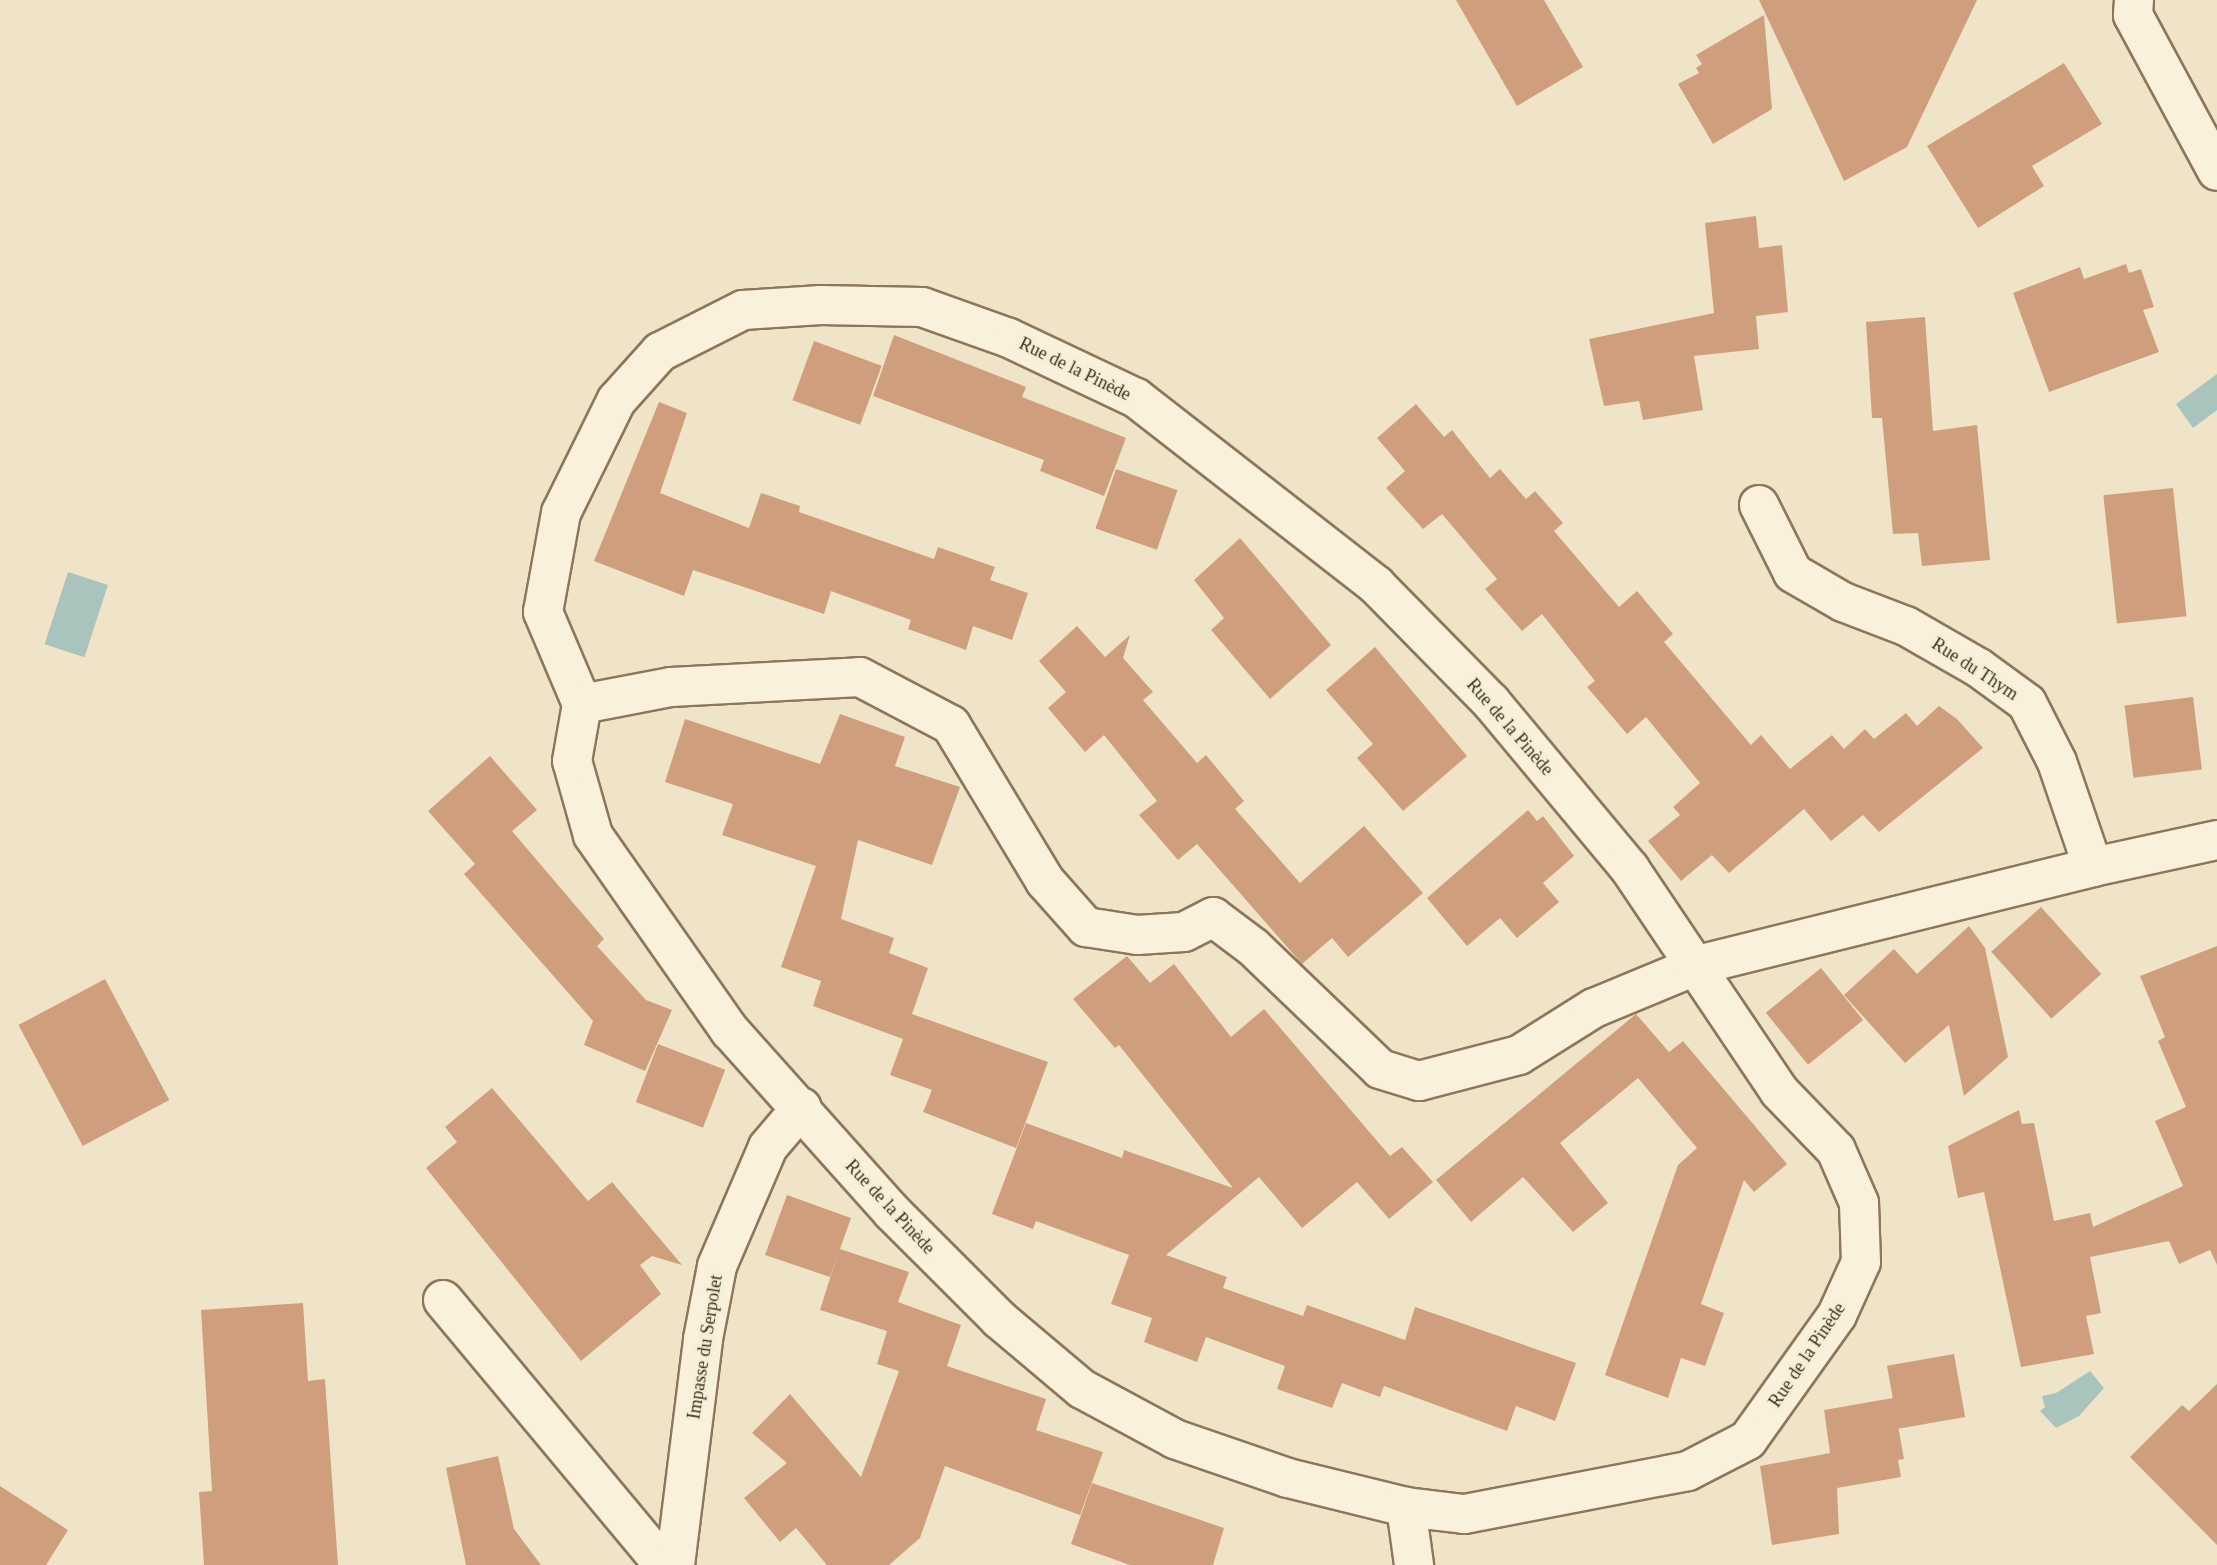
<!DOCTYPE html>
<html>
<head>
<meta charset="utf-8">
<style>
	body { margin:0 }
	#map { position:relative; width:2217px; height:1565px; overflow:hidden; background:#f0e4c8; font-family:"Times New Roman",serif }
	div>[style] { position:absolute }
	.water>* { inset:0; background:#a9c4bc; transform-origin:0 0 }
	.building>* { inset:0; background:#cf9f7d; transform-origin:0 0 }
	.roads { filter:drop-shadow(2px 0 #8d765c) drop-shadow(-2px 0 #8d765c) drop-shadow(0 2px #8d765c) drop-shadow(0 -2px #8d765c) }
	.minor>* { height:38px; margin:-19px; padding:0 19px; transform-origin:19px; border-radius:19px; background:#faf1dc }
	span { translate:-50% -50%; white-space:nowrap; text-align:center; line-height:1.15; -webkit-text-stroke:6px #f7eed8; paint-order:stroke }
	.street-label { font-size:18px; color:#3d2e20 }
</style>
</head>
<body>
<div id="map">
	<div class="water">
		<div style="clip-path:polygon(2217px 374px,2217px 410px,2193px 428px,2176px 404px)"></div>
		<div style="left:68px;top:572px;width:42px;height:76px;rotate:18deg"></div>
		<div style="clip-path:polygon(2090px 1371px,2104px 1388px,2079px 1416px,2056px 1428px,2040px 1411px,2045px 1407px,2042px 1396px,2056px 1393px)"></div>
	</div>
	<div class="building">
		<div style="clip-path:polygon(1456px 0,1544px 0,1583px 67px,1517px 106px)"></div>
		<div style="clip-path:polygon(1759px 0,1977px 0,1907px 147px,1844px 181px)"></div>
		<div style="clip-path:polygon(1764px 15px,1772px 109px,1713px 144px,1678px 84px,1699px 73px,1696px 68px,1702px 64px,1696px 55px)"></div>
		<div style="clip-path:polygon(2064px 63px,2102px 124px,2032px 166px,2044px 186px,1978px 228px,1927px 146px)"></div>
		<div style="clip-path:polygon(1756px 216px,1759px 248px,1782px 245px,1788px 312px,1756px 316px,1759px 349px,1694px 356px,1703px 410px,1643px 420px,1639px 401px,1604px 406px,1589px 339px,1714px 313px,1705px 223px)"></div>
		<div style="clip-path:polygon(2126px 264px,2129px 273px,2141px 269px,2154px 307px,2143px 310px,2159px 352px,2049px 392px,2013px 293px,2080px 267px,2084px 279px)"></div>
		<div style="clip-path:polygon(1925px 317px,1933px 431px,1977px 425px,1990px 560px,1922px 566px,1918px 533px,1893px 534px,1882px 418px,1872px 418px,1866px 322px)"></div>
		<div style="clip-path:polygon(894px 335px,1026px 387px,1022px 397px,1126px 438px,1104px 496px,1040px 471px,1044px 460px,873px 396px)"></div>
		<div style="left:814px;top:341px;width:72px;height:63px;rotate:20deg"></div>
		<div style="clip-path:polygon(659px 402px,687px 413px,660px 493px,749px 528px,761px 493px,800px 506px,799px 512px,934px 559px,938px 547px,995px 567px,990px 580px,1028px 593px,1012px 640px,973px 626px,966px 650px,908px 629px,911px 620px,831px 591px,824px 614px,693px 570px,684px 596px,594px 561px)"></div>
		<div style="clip-path:polygon(1416px 404px,1444px 437px,1452px 430px,1490px 478px,1500px 469px,1526px 499px,1535px 491px,1563px 523px,1554px 531px,1619px 607px,1637px 591px,1673px 634px,1664px 642px,1751px 745px,1761px 735px,1790px 769px,1832px 735px,1844px 749px,1865px 729px,1874px 739px,1906px 713px,1917px 726px,1939px 706px,1957px 719px,1983px 748px,1879px 832px,1863px 815px,1831px 841px,1804px 809px,1729px 873px,1712px 855px,1681px 881px,1648px 841px,1680px 815px,1673px 807px,1700px 783px,1646px 717px,1627px 734px,1587px 687px,1595px 681px,1542px 614px,1522px 631px,1485px 589px,1497px 579px,1442px 514px,1423px 529px,1386px 488px,1405px 471px,1377px 438px)"></div>
		<div style="left:1116px;top:469px;width:65px;height:63px;rotate:19deg"></div>
		<div style="left:2173px;top:488px;width:129px;height:70px;rotate:84deg"></div>
		<div style="clip-path:polygon(1240px 538px,1331px 645px,1270px 699px,1211px 630px,1224px 618px,1194px 580px)"></div>
		<div style="clip-path:polygon(1077px 626px,1105px 657px,1130px 635px,1123px 658px,1153px 692px,1143px 700px,1197px 763px,1206px 755px,1244px 801px,1235px 809px,1300px 883px,1364px 826px,1423px 893px,1348px 957px,1332px 938px,1302px 964px,1197px 844px,1178px 860px,1139px 815px,1157px 801px,1104px 735px,1085px 752px,1048px 708px,1066px 692px,1039px 661px)"></div>
		<div style="clip-path:polygon(1375px 647px,1467px 756px,1403px 811px,1357px 758px,1373px 744px,1326px 690px)"></div>
		<div style="left:2193px;top:697px;width:73px;height:69px;rotate:83deg"></div>
		<div style="clip-path:polygon(840px 714px,905px 737px,895px 766px,960px 787px,932px 865px,858px 840px,841px 919px,894px 938px,889px 953px,928px 968px,912px 1014px,1048px 1062px,1016px 1148px,923px 1112px,932px 1090px,890px 1075px,903px 1039px,813px 1006px,821px 981px,781px 967px,816px 866px,722px 835px,733px 804px,665px 782px,685px 719px,820px 764px)"></div>
		<div style="clip-path:polygon(490px 756px,537px 810px,512px 831px,604px 939px,597px 946px,646px 1000px,672px 1010px,645px 1071px,584px 1045px,593px 1021px,464px 874px,475px 864px,428px 811px)"></div>
		<div style="clip-path:polygon(1528px 810px,1537px 821px,1543px 816px,1574px 856px,1543px 883px,1559px 902px,1517px 938px,1500px 918px,1467px 946px,1427px 898px)"></div>
		<div style="left:2041px;top:907px;width:90px;height:67px;rotate:48deg"></div>
		<div style="clip-path:polygon(1969px 926px,1985px 948px,2008px 1057px,1964px 1096px,1949px 1025px,1905px 1063px,1844px 995px,1894px 949px,1917px 974px)"></div>
		<div style="clip-path:polygon(2217px 946px,2217px 1265px,2210px 1250px,2179px 1264px,2169px 1241px,2090px 1257px,2101px 1313px,2086px 1316px,2094px 1354px,2021px 1367px,1984px 1192px,1958px 1198px,1948px 1146px,2019px 1110px,2022px 1124px,2034px 1123px,2054px 1221px,2090px 1213px,2093px 1227px,2183px 1186px,2155px 1121px,2186px 1107px,2158px 1041px,2165px 1037px,2140px 976px)"></div>
		<div style="clip-path:polygon(1127px 956px,1150px 983px,1174px 964px,1231px 1037px,1264px 1009px,1390px 1156px,1402px 1147px,1433px 1182px,1389px 1219px,1357px 1182px,1302px 1228px,1259px 1177px,1166px 1255px,1227px 1277px,1223px 1288px,1303px 1316px,1307px 1305px,1405px 1340px,1415px 1307px,1576px 1363px,1555px 1421px,1516px 1406px,1507px 1431px,1384px 1386px,1380px 1397px,1342px 1383px,1332px 1408px,1277px 1389px,1285px 1366px,1206px 1337px,1197px 1362px,1144px 1342px,1152px 1318px,1111px 1304px,1129px 1255px,1036px 1221px,1033px 1229px,992px 1214px,1026px 1123px,1122px 1158px,1124px 1150px,1233px 1188px,1119px 1045px,1115px 1048px,1073px 999px)"></div>
		<div style="left:1821px;top:968px;width:67px;height:71px;rotate:51deg"></div>
		<div style="left:105px;top:979px;width:137px;height:98px;rotate:62deg"></div>
		<div style="clip-path:polygon(1636px 1014px,1669px 1052px,1683px 1041px,1787px 1164px,1754px 1192px,1744px 1180px,1701px 1304px,1724px 1313px,1705px 1366px,1681px 1358px,1668px 1398px,1605px 1375px,1678px 1165px,1697px 1148px,1638px 1078px,1560px 1143px,1608px 1203px,1573px 1232px,1523px 1177px,1471px 1222px,1436px 1180px)"></div>
		<div style="left:658px;top:1044px;width:72px;height:62px;rotate:21deg"></div>
		<div style="clip-path:polygon(492px 1088px,588px 1201px,612px 1182px,682px 1265px,652px 1256px,640px 1265px,661px 1294px,581px 1361px,426px 1168px,457px 1142px,445px 1127px)"></div>
		<div style="clip-path:polygon(787px 1195px,851px 1218px,840px 1249px,909px 1272px,898px 1302px,961px 1325px,947px 1366px,1046px 1399px,1036px 1430px,1103px 1452px,1080px 1515px,945px 1466px,920px 1538px,889px 1565px,827px 1565px,796px 1528px,780px 1542px,744px 1498px,787px 1463px,752px 1433px,790px 1394px,861px 1477px,899px 1371px,877px 1364px,887px 1331px,820px 1310px,838px 1253px,830px 1277px,765px 1255px)"></div>
		<div style="clip-path:polygon(303px 1303px,308px 1381px,325px 1379px,338px 1565px,204px 1565px,199px 1492px,212px 1491px,201px 1310px)"></div>
		<div style="left:1954px;top:1354px;width:64px;height:68px;rotate:80deg"></div>
		<div style="clip-path:polygon(2217px 1384px,2217px 1545px,2130px 1457px,2182px 1405px,2189px 1411px)"></div>
		<div style="clip-path:polygon(1893px 1398px,1904px 1459px,1898px 1460px,1901px 1477px,1837px 1488px,1839px 1534px,1772px 1545px,1760px 1466px,1830px 1453px,1824px 1410px)"></div>
		<div style="clip-path:polygon(498px 1456px,514px 1529px,541px 1565px,466px 1565px,446px 1468px)"></div>
		<div style="clip-path:polygon(1092px 1483px,1224px 1528px,1213px 1565px,1130px 1565px,1071px 1544px)"></div>
		<div style="clip-path:polygon(0 1486px,68px 1530px,46px 1565px,0 1565px)"></div>
	</div>
	<div class="roads">
		<div class="minor">
			<div style="left:2134px;top:0;width:15px;rotate:94deg"></div>
			<div style="left:2133px;top:15px;width:177px;rotate:61.7deg"></div>
			<div style="left:821px;top:305px;width:101px;rotate:1.1deg"></div>
			<div style="left:922px;top:307px;width:92px;rotate:19.6deg"></div>
			<div style="left:1009px;top:338px;width:140px;rotate:25.3deg"></div>
			<div style="left:1136px;top:398px;width:304px;rotate:37.9deg"></div>
			<div style="left:1376px;top:585px;width:164px;rotate:45.5deg"></div>
			<div style="left:1491px;top:702px;width:217px;rotate:50.2deg"></div>
			<div style="left:1630px;top:869px;width:267px;rotate:56.1deg"></div>
			<div style="left:1779px;top:1091px;width:82px;rotate:46deg"></div>
			<div style="left:1836px;top:1150px;width:58px;rotate:66.5deg"></div>
			<div style="left:1859px;top:1203px;width:59px;rotate:88.1deg"></div>
			<div style="left:1861px;top:1262px;width:58px;rotate:114.4deg"></div>
			<div style="left:1837px;top:1315px;width:153px;rotate:125.5deg"></div>
			<div style="left:1748px;top:1440px;width:68px;rotate:152.7deg"></div>
			<div style="left:1688px;top:1471px;width:228px;rotate:169.1deg"></div>
			<div style="left:1464px;top:1514px;width:58px;rotate:-173.1deg"></div>
			<div style="left:1406px;top:1507px;width:122px;rotate:-166.2deg"></div>
			<div style="left:1288px;top:1478px;width:120px;rotate:-161deg"></div>
			<div style="left:1175px;top:1439px;width:106px;rotate:-151.7deg"></div>
			<div style="left:1082px;top:1389px;width:109px;rotate:-139.9deg"></div>
			<div style="left:999px;top:1319px;width:151px;rotate:-135deg"></div>
			<div style="left:892px;top:1212px;width:243px;rotate:-131.8deg"></div>
			<div style="left:730px;top:1031px;width:239px;rotate:-125deg"></div>
			<div style="left:593px;top:835px;width:77px;rotate:-105.8deg"></div>
			<div style="left:572px;top:761px;width:58px;rotate:-80deg"></div>
			<div style="left:582px;top:704px;width:100px;rotate:-113deg"></div>
			<div style="left:543px;top:612px;width:101px;rotate:-79.7deg"></div>
			<div style="left:561px;top:513px;width:125px;rotate:-63.8deg"></div>
			<div style="left:616px;top:401px;width:66px;rotate:-48.1deg"></div>
			<div style="left:660px;top:352px;width:93px;rotate:-26.8deg"></div>
			<div style="left:743px;top:310px;width:78px;rotate:-3.7deg"></div>
			<div style="left:1759px;top:505px;width:76px;rotate:63.4deg"></div>
			<div style="left:1793px;top:573px;width:58px;rotate:30.1deg"></div>
			<div style="left:1843px;top:602px;width:67px;rotate:20.9deg"></div>
			<div style="left:1906px;top:626px;width:84px;rotate:29.9deg"></div>
			<div style="left:1979px;top:668px;width:59px;rotate:36.1deg"></div>
			<div style="left:2027px;top:703px;width:66px;rotate:63deg"></div>
			<div style="left:2057px;top:762px;width:111px;rotate:71.1deg"></div>
			<div style="left:2093px;top:867px;width:127px;rotate:-12.3deg"></div>
			<div style="left:582px;top:704px;width:91px;rotate:-10.8deg"></div>
			<div style="left:671px;top:687px;width:189px;rotate:-3deg"></div>
			<div style="left:860px;top:677px;width:103px;rotate:27.8deg"></div>
			<div style="left:951px;top:725px;width:182px;rotate:58.9deg"></div>
			<div style="left:1045px;top:881px;width:62px;rotate:48.3deg"></div>
			<div style="left:1086px;top:927px;width:52px;rotate:8.9deg"></div>
			<div style="left:1137px;top:935px;width:47px;rotate:-3.7deg"></div>
			<div style="left:1184px;top:932px;width:33px;rotate:-27deg"></div>
			<div style="left:1213px;top:917px;width:50px;rotate:36.9deg"></div>
			<div style="left:1253px;top:947px;width:176px;rotate:43.8deg"></div>
			<div style="left:1380px;top:1069px;width:41px;rotate:17.1deg"></div>
			<div style="left:1419px;top:1081px;width:103px;rotate:-14.6deg"></div>
			<div style="left:1519px;top:1055px;width:89px;rotate:-32.1deg"></div>
			<div style="left:1594px;top:1008px;width:113px;rotate:-22.5deg"></div>
			<div style="left:1698px;top:965px;width:407px;rotate:-13.9deg"></div>
			<div style="left:443px;top:1300px;width:345px;rotate:50.2deg"></div>
			<div style="left:1406px;top:1507px;width:59px;rotate:82.1deg"></div>
			<div style="left:675px;top:1565px;width:228px;rotate:-82.9deg"></div>
			<div style="left:703px;top:1339px;width:74px;rotate:-79.1deg"></div>
			<div style="left:717px;top:1266px;width:129px;rotate:-66.8deg"></div>
			<div style="left:768px;top:1147px;width:52px;rotate:-49.6deg"></div>
		</div>
	</div>
	<div class="street-label">
		<span style="left:1075px;top:369px;rotate:26deg">Rue de la Pinède</span>
		<span style="left:1975px;top:669px;rotate:33deg">Rue du Thym</span>
		<span style="left:1510px;top:727px;rotate:49deg">Rue de la Pinède</span>
		<span style="left:890px;top:1207px;rotate:47deg">Rue de la Pinède</span>
		<span style="left:705px;top:1347px;rotate:-81deg">Impasse du Serpolet</span>
		<span style="left:1807px;top:1355px;rotate:-56deg">Rue de la Pinède</span>
	</div>
</div>
</body>
</html>
